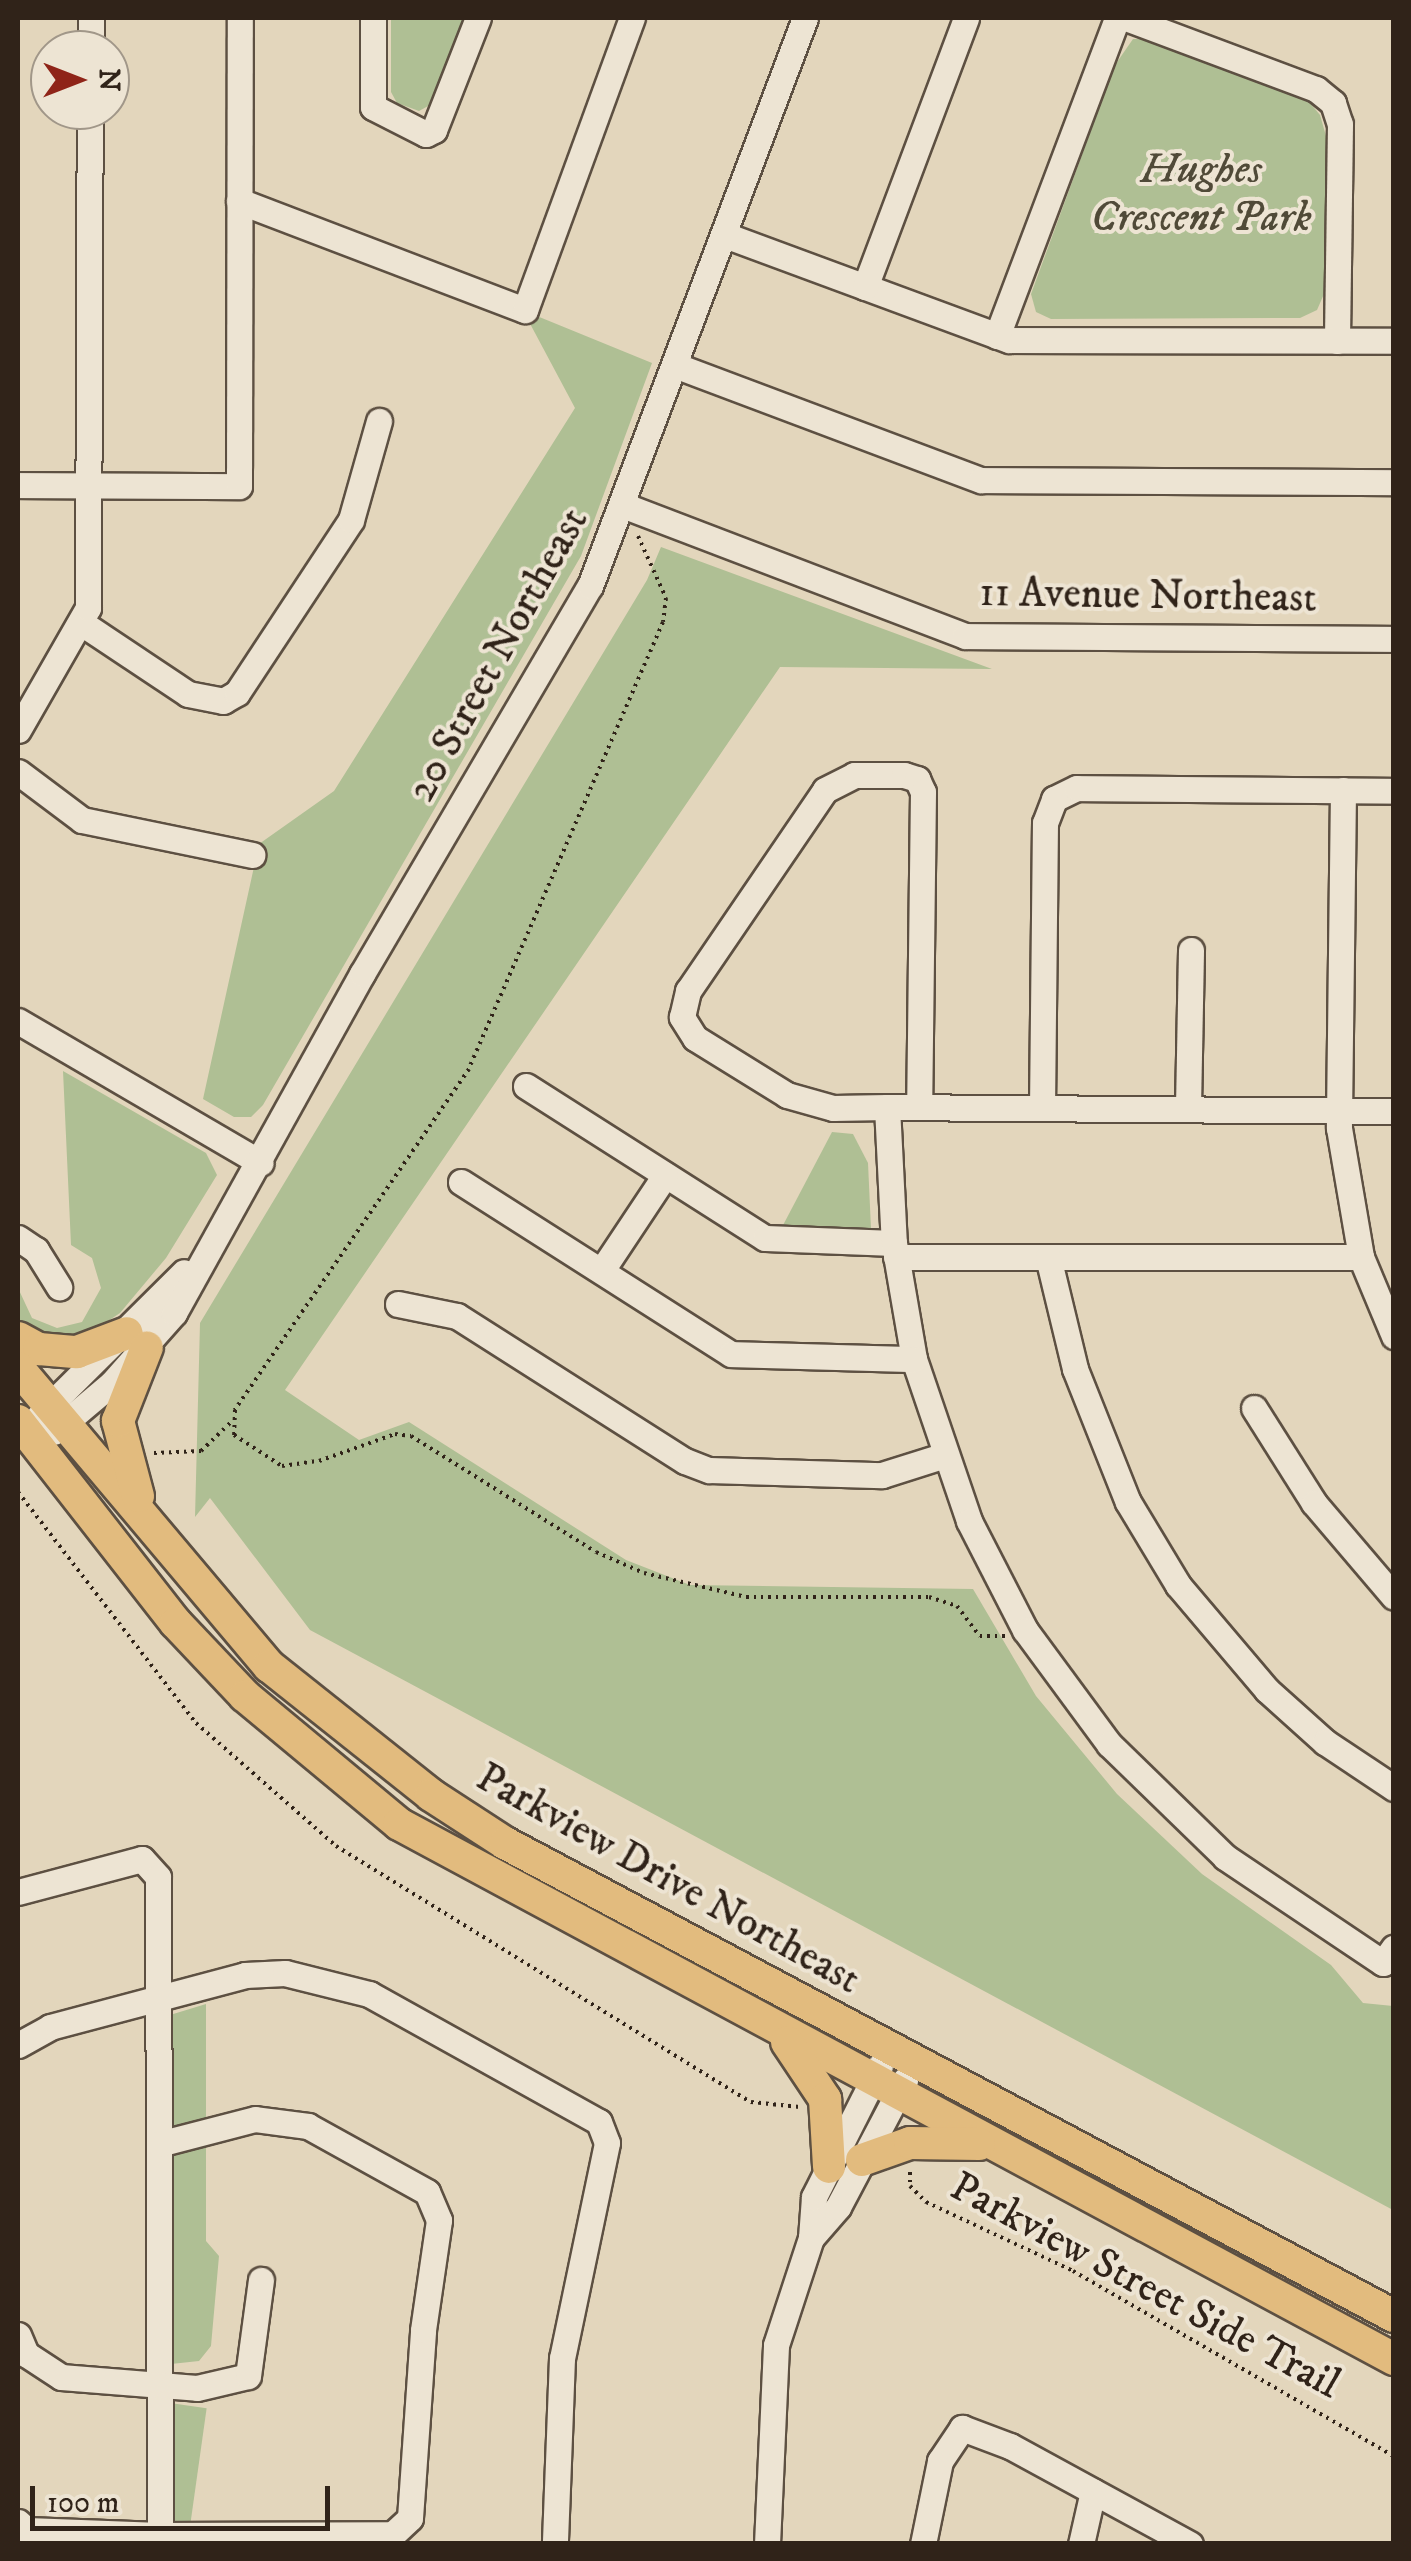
<!DOCTYPE html>
<html>
<head>
<meta charset="utf-8">
<style>
	body { margin:0 }
	#map { position:relative; width:1411px; height:2561px; overflow:hidden; background:#e3d6bc; font-family:"IM FELL DW Pica",serif }
	div>[style] { position:absolute }
	.green>* { inset:0; background:#afbf94; transform-origin:0 0 }
	.path>* { height:4px; margin-top:-2px; transform-origin:0; background:repeating-linear-gradient(90deg,#302319 0 2.5px,transparent 0 7.5px) }
	.roads { filter:drop-shadow(2px 0 #5d5042) drop-shadow(-2px 0 #5d5042) drop-shadow(0 2px #5d5042) drop-shadow(0 -2px #5d5042) }
	.minor>* { height:25px; margin:-12.5px; padding:0 12.5px; transform-origin:12.5px; border-radius:12.5px; background:#ede4d3 }
	.major>* { height:32px; margin:-16px; padding:0 16px; transform-origin:16px; border-radius:16px; background:#e2bb7e }
	span { translate:-50% -50%; white-space:nowrap; text-align:center; line-height:1.15; -webkit-text-stroke:8px #ede4d3; paint-order:stroke }
	.park-label { font-size:42px; color:#504a38; font-style:italic }
	.street-label { font-size:42px; color:#302319 }
	.frame { position:absolute; inset:0; border:20px solid #302319; pointer-events:none }
	.north { position:absolute; left:30px; top:30px; width:100px; height:100px; box-sizing:border-box; background:#ede4d3; border:2px solid #a19789; border-radius:50%; rotate:90deg; font-size:28px; font-weight:700; line-height:40px; text-align:center; color:#302319 }
	.north::after { content:''; display:block; margin:auto; width:35px; height:45px; background:#8f2418; clip-path:polygon(50% 0,100% 100%,50% 72%,0 100%) }
	.scale { position:absolute; left:30px; top:2486px; width:300px; height:45px; box-sizing:border-box; border:5px solid #302319; border-top:0; padding-left:12px; font-size:30px; line-height:35px; white-space:nowrap; color:#302319; -webkit-text-stroke:8px #ede4d3; paint-order:stroke }
</style>
</head>
<body>
<div id="map">
	<div class="green">
		<div style="clip-path:polygon(391px 18px,463px 18px,430px 105px,419px 111px,397px 103px,391px 92px)"></div>
		<div style="clip-path:polygon(1133px 39px,1151px 39px,1305px 97px,1320px 115px,1326px 136px,1324px 294px,1317px 310px,1300px 318px,1051px 319px,1036px 312px,1031px 294px,1115px 65px)"></div>
		<div style="clip-path:polygon(532px 314px,652px 363px,581px 556px,263px 1105px,251px 1117px,234px 1117px,203px 1099px,259px 844px,334px 791px,575px 408px,527px 318px)"></div>
		<div style="clip-path:polygon(661px 547px,992px 669px,780px 667px,285px 1390px,359px 1440px,409px 1422px,626px 1560px,690px 1585px,973px 1589px,1036px 1696px,1117px 1794px,1202px 1874px,1331px 1965px,1363px 2003px,1393px 2006px,1393px 2210px,310px 1630px,210px 1498px,195px 1517px,200px 1323px,647px 580px)"></div>
		<div style="clip-path:polygon(63px 1071px,206px 1153px,217px 1175px,166px 1258px,120px 1313px,75px 1343px,18px 1327px,18px 1288px,32px 1318px,57px 1328px,82px 1322px,101px 1288px,92px 1258px,71px 1245px)"></div>
		<div style="clip-path:polygon(832px 1132px,853px 1134px,868px 1163px,871px 1229px,781px 1229px)"></div>
		<div style="clip-path:polygon(206px 2004px,206px 2241px,219px 2256px,211px 2346px,199px 2361px,171px 2364px,170px 2015px)"></div>
		<div style="left:170px;top:2403px;width:37px;height:140px;rotate:8deg"></div>
	</div>
	<div class="path">
		<div style="left:638px;top:536px;width:68px;rotate:65.7deg"></div>
		<div style="left:666px;top:598px;width:24px;rotate:97deg"></div>
		<div style="left:663px;top:622px;width:487px;rotate:113.5deg"></div>
		<div style="left:469px;top:1069px;width:414px;rotate:124.5deg"></div>
		<div style="left:235px;top:1410px;width:25px;rotate:92deg"></div>
		<div style="left:234px;top:1435px;width:57px;rotate:32.9deg"></div>
		<div style="left:282px;top:1466px;width:37px;rotate:-8deg"></div>
		<div style="left:319px;top:1461px;width:81px;rotate:-19.6deg"></div>
		<div style="left:395px;top:1434px;width:16px;rotate:7deg"></div>
		<div style="left:411px;top:1436px;width:218px;rotate:32.1deg"></div>
		<div style="left:596px;top:1552px;width:52px;rotate:23.6deg"></div>
		<div style="left:644px;top:1573px;width:105px;rotate:13.2deg"></div>
		<div style="left:746px;top:1597px;width:183px"></div>
		<div style="left:929px;top:1597px;width:29px;rotate:18deg"></div>
		<div style="left:957px;top:1606px;width:38px;rotate:53deg"></div>
		<div style="left:980px;top:1636px;width:26px"></div>
		<div style="left:154px;top:1453px;width:47px;rotate:-2.4deg"></div>
		<div style="left:201px;top:1451px;width:42px;rotate:-44deg"></div>
		<div style="left:18px;top:1492px;width:292px;rotate:52.4deg"></div>
		<div style="left:196px;top:1723px;width:186px;rotate:41.3deg"></div>
		<div style="left:336px;top:1846px;width:488px;rotate:31.7deg"></div>
		<div style="left:751px;top:2102px;width:49px;rotate:5.8deg"></div>
		<div style="left:910px;top:2172px;width:14px;rotate:90deg"></div>
		<div style="left:910px;top:2186px;width:23px;rotate:45deg"></div>
		<div style="left:926px;top:2202px;width:162px;rotate:25.1deg"></div>
		<div style="left:1073px;top:2271px;width:370px;rotate:30deg"></div>
	</div>
	<div class="roads">
		<div class="minor">
			<div style="left:373px;top:18px;width:89px;rotate:90deg"></div>
			<div style="left:373px;top:107px;width:59px;rotate:27deg"></div>
			<div style="left:426px;top:134px;width:9px;rotate:-27deg"></div>
			<div style="left:434px;top:130px;width:120px;rotate:-68.6deg"></div>
			<div style="left:1126px;top:18px;width:203px;rotate:20.5deg"></div>
			<div style="left:1316px;top:89px;width:22px;rotate:39deg"></div>
			<div style="left:1333px;top:103px;width:22px;rotate:72deg"></div>
			<div style="left:1340px;top:124px;width:217px;rotate:90.8deg"></div>
			<div style="left:91px;top:50px;width:32px;rotate:-90deg"></div>
			<div style="left:239px;top:201px;width:306px;rotate:20.9deg"></div>
			<div style="left:525px;top:310px;width:311px;rotate:-69.9deg"></div>
			<div style="left:725px;top:235px;width:303px;rotate:20.3deg"></div>
			<div style="left:1009px;top:340px;width:385px;rotate:0.1deg"></div>
			<div style="left:865px;top:287px;width:287px;rotate:-69.4deg"></div>
			<div style="left:997px;top:336px;width:340px;rotate:-69.3deg"></div>
			<div style="left:677px;top:366px;width:325px;rotate:20.6deg"></div>
			<div style="left:981px;top:480px;width:413px;rotate:0.3deg"></div>
			<div style="left:18px;top:485px;width:221px;rotate:0.3deg"></div>
			<div style="left:239px;top:486px;width:468px;rotate:-89.9deg"></div>
			<div style="left:625px;top:506px;width:364px;rotate:20.9deg"></div>
			<div style="left:965px;top:636px;width:429px;rotate:0.4deg"></div>
			<div style="left:83px;top:624px;width:126px;rotate:33.7deg"></div>
			<div style="left:188px;top:694px;width:36px;rotate:11deg"></div>
			<div style="left:223px;top:701px;width:16px;rotate:-30deg"></div>
			<div style="left:237px;top:693px;width:207px;rotate:-56.6deg"></div>
			<div style="left:351px;top:520px;width:103px;rotate:-74.2deg"></div>
			<div style="left:18px;top:730px;width:141px;rotate:-60.2deg"></div>
			<div style="left:88px;top:608px;width:498px;rotate:-89.8deg"></div>
			<div style="left:18px;top:772px;width:80px;rotate:36.9deg"></div>
			<div style="left:82px;top:820px;width:174px;rotate:11.6deg"></div>
			<div style="left:1343px;top:790px;width:338px;rotate:90.7deg"></div>
			<div style="left:1339px;top:1128px;width:131px;rotate:80.3deg"></div>
			<div style="left:1361px;top:1257px;width:86px;rotate:67.3deg"></div>
			<div style="left:18px;top:1021px;width:281px;rotate:30.3deg"></div>
			<div style="left:526px;top:1086px;width:283px;rotate:32.5deg"></div>
			<div style="left:765px;top:1238px;width:129px;rotate:2.2deg"></div>
			<div style="left:887px;top:1107px;width:54px;rotate:178.9deg"></div>
			<div style="left:833px;top:1108px;width:48px;rotate:-164.2deg"></div>
			<div style="left:787px;top:1095px;width:108px;rotate:-148.2deg"></div>
			<div style="left:695px;top:1038px;width:25px;rotate:-122deg"></div>
			<div style="left:682px;top:1017px;width:27px;rotate:-77deg"></div>
			<div style="left:688px;top:991px;width:243px;rotate:-55.7deg"></div>
			<div style="left:825px;top:790px;width:33px;rotate:-27deg"></div>
			<div style="left:854px;top:775px;width:50px"></div>
			<div style="left:904px;top:775px;width:14px;rotate:17deg"></div>
			<div style="left:917px;top:779px;width:14px;rotate:65deg"></div>
			<div style="left:923px;top:792px;width:314px;rotate:90.7deg"></div>
			<div style="left:1188px;top:1107px;width:157px;rotate:-88.9deg"></div>
			<div style="left:1042px;top:1108px;width:285px;rotate:-89.4deg"></div>
			<div style="left:1045px;top:823px;width:26px;rotate:-69deg"></div>
			<div style="left:1054px;top:799px;width:25px;rotate:-26deg"></div>
			<div style="left:1077px;top:788px;width:317px;rotate:0.5deg"></div>
			<div style="left:1394px;top:1111px;width:507px;rotate:-179.55deg"></div>
			<div style="left:887px;top:1107px;width:136px;rotate:87.1deg"></div>
			<div style="left:894px;top:1243px;width:118px;rotate:80.2deg"></div>
			<div style="left:914px;top:1359px;width:171px;rotate:71.2deg"></div>
			<div style="left:969px;top:1521px;width:123px;rotate:62.8deg"></div>
			<div style="left:1025px;top:1630px;width:142px;rotate:53.6deg"></div>
			<div style="left:1109px;top:1744px;width:162px;rotate:44.2deg"></div>
			<div style="left:1225px;top:1857px;width:190px;rotate:33.9deg"></div>
			<div style="left:1383px;top:1963px;width:19px;rotate:-55deg"></div>
			<div style="left:461px;top:1182px;width:320px;rotate:32.5deg"></div>
			<div style="left:731px;top:1354px;width:183px;rotate:1.6deg"></div>
			<div style="left:18px;top:1238px;width:22px;rotate:34deg"></div>
			<div style="left:36px;top:1250px;width:44px;rotate:58.1deg"></div>
			<div style="left:896px;top:1257px;width:465px"></div>
			<div style="left:1048px;top:1257px;width:115px;rotate:76.4deg"></div>
			<div style="left:1075px;top:1369px;width:143px;rotate:68.3deg"></div>
			<div style="left:1128px;top:1502px;width:97px;rotate:58.9deg"></div>
			<div style="left:1178px;top:1585px;width:138px;rotate:49.7deg"></div>
			<div style="left:1267px;top:1690px;width:78px;rotate:41.9deg"></div>
			<div style="left:1325px;top:1742px;width:83px;rotate:33.7deg"></div>
			<div style="left:602px;top:1270px;width:114px;rotate:-56.4deg"></div>
			<div style="left:398px;top:1304px;width:60px;rotate:11.5deg"></div>
			<div style="left:457px;top:1316px;width:270px;rotate:32.5deg"></div>
			<div style="left:685px;top:1461px;width:26px;rotate:21deg"></div>
			<div style="left:709px;top:1470px;width:173px;rotate:1.7deg"></div>
			<div style="left:882px;top:1475px;width:66px;rotate:-17.6deg"></div>
			<div style="left:1254px;top:1408px;width:112px;rotate:57.7deg"></div>
			<div style="left:1314px;top:1503px;width:123px;rotate:49.6deg"></div>
			<div style="left:39px;top:1416px;width:204px;rotate:-44.8deg"></div>
			<div style="left:54px;top:1432px;width:76px;rotate:-40.2deg"></div>
			<div style="left:112px;top:1383px;width:94px;rotate:-48.5deg"></div>
			<div style="left:174px;top:1313px;width:388px;rotate:-61deg"></div>
			<div style="left:362px;top:974px;width:450px;rotate:-59.6deg"></div>
			<div style="left:590px;top:586px;width:607px;rotate:-69.27deg"></div>
			<div style="left:18px;top:1892px;width:128px;rotate:-14.9deg"></div>
			<div style="left:142px;top:1859px;width:24px;rotate:48deg"></div>
			<div style="left:158px;top:1877px;width:667px;rotate:89.83deg"></div>
			<div style="left:18px;top:2045px;width:37px;rotate:-29deg"></div>
			<div style="left:50px;top:2027px;width:202px;rotate:-14.9deg"></div>
			<div style="left:245px;top:1975px;width:40px;rotate:-2.9deg"></div>
			<div style="left:285px;top:1973px;width:87px;rotate:14deg"></div>
			<div style="left:369px;top:1994px;width:263px;rotate:29.1deg"></div>
			<div style="left:599px;top:2122px;width:22px;rotate:69deg"></div>
			<div style="left:607px;top:2143px;width:220px;rotate:101.8deg"></div>
			<div style="left:562px;top:2358px;width:186px;rotate:92.2deg"></div>
			<div style="left:811px;top:2238px;width:41px;rotate:-48.9deg"></div>
			<div style="left:838px;top:2207px;width:144px;rotate:-62.2deg"></div>
			<div style="left:18px;top:2335px;width:21px;rotate:67deg"></div>
			<div style="left:26px;top:2354px;width:42px;rotate:33.3deg"></div>
			<div style="left:61px;top:2377px;width:136px;rotate:4.6deg"></div>
			<div style="left:197px;top:2388px;width:52px;rotate:-13.2deg"></div>
			<div style="left:248px;top:2376px;width:97px;rotate:-82.3deg"></div>
			<div style="left:18px;top:2522px;width:12px;rotate:42deg"></div>
			<div style="left:27px;top:2530px;width:133px;rotate:2.2deg"></div>
			<div style="left:160px;top:2535px;width:233px;rotate:-0.2deg"></div>
			<div style="left:393px;top:2534px;width:23px;rotate:-43deg"></div>
			<div style="left:410px;top:2518px;width:188px;rotate:-86deg"></div>
			<div style="left:423px;top:2330px;width:111px;rotate:-81.7deg"></div>
			<div style="left:439px;top:2220px;width:30px;rotate:-113deg"></div>
			<div style="left:427px;top:2192px;width:136px;rotate:-151deg"></div>
			<div style="left:308px;top:2126px;width:53px;rotate:-172.5deg"></div>
			<div style="left:255px;top:2119px;width:99px;rotate:165.4deg"></div>
			<div style="left:767px;top:2544px;width:199px;rotate:-87.4deg"></div>
			<div style="left:776px;top:2345px;width:113px;rotate:-71.9deg"></div>
			<div style="left:811px;top:2238px;width:41px;rotate:-85.8deg"></div>
			<div style="left:814px;top:2197px;width:147px;rotate:-63.3deg"></div>
			<div style="left:923px;top:2544px;width:85px;rotate:-78.4deg"></div>
			<div style="left:940px;top:2461px;width:40px;rotate:-56deg"></div>
			<div style="left:962px;top:2428px;width:51px;rotate:20.6deg"></div>
			<div style="left:1010px;top:2446px;width:205px;rotate:28.6deg"></div>
			<div style="left:1081px;top:2544px;width:54px;rotate:-77.2deg"></div>
		</div>
		<div class="major">
			<div style="left:18px;top:1338px;width:24px;rotate:28deg"></div>
			<div style="left:39px;top:1349px;width:38px;rotate:5deg"></div>
			<div style="left:77px;top:1352px;width:53px;rotate:-20.8deg"></div>
			<div style="left:18px;top:1368px;width:390px;rotate:49.9deg"></div>
			<div style="left:269px;top:1666px;width:207px;rotate:38.5deg"></div>
			<div style="left:431px;top:1795px;width:88px;rotate:33deg"></div>
			<div style="left:505px;top:1843px;width:1007px;rotate:28.02deg"></div>
			<div style="left:18px;top:1421px;width:256px;rotate:52deg"></div>
			<div style="left:176px;top:1623px;width:100px;rotate:46.6deg"></div>
			<div style="left:245px;top:1696px;width:200px;rotate:39.7deg"></div>
			<div style="left:399px;top:1824px;width:1130px;rotate:28.27deg"></div>
			<div style="left:138px;top:1496px;width:78px;rotate:-104.9deg"></div>
			<div style="left:118px;top:1421px;width:79px;rotate:-68.6deg"></div>
			<div style="left:787px;top:2042px;width:69px;rotate:56.3deg"></div>
			<div style="left:825px;top:2099px;width:68px;rotate:86.6deg"></div>
			<div style="left:862px;top:2160px;width:51px;rotate:-19.5deg"></div>
			<div style="left:910px;top:2143px;width:69px;rotate:0.8deg"></div>
		</div>
	</div>
	<div class="park-label">
		<span style="left:1201px;top:194px">Hughes<br>Crescent Park</span>
	</div>
	<div class="street-label">
		<span style="left:1148px;top:596px;rotate:1deg">11 Avenue Northeast</span>
		<span style="left:498px;top:655px;rotate:-61deg">20 Street Northeast</span>
		<span style="left:668px;top:1879px;rotate:29deg">Parkview Drive Northeast</span>
		<span style="left:1145px;top:2286px;rotate:28deg">Parkview Street Side Trail</span>
	</div>
	<div class="frame"></div>
	<div class="north">N</div>
	<div class="scale">100 m</div>
</div>
</body>
</html>
